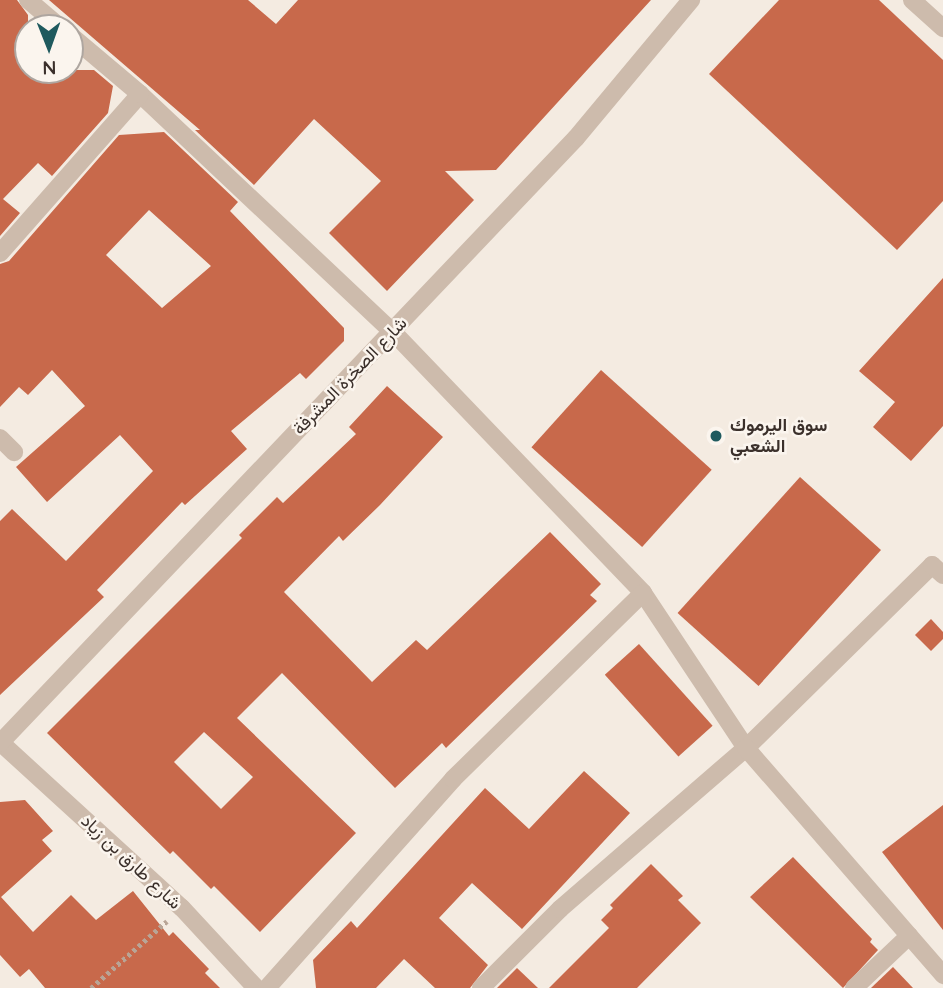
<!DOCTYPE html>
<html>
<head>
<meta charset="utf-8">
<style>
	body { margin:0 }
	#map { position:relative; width:943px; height:988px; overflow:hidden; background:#f4ebe1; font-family:Quicksand,Vazirmatn,sans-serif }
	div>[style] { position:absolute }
	.building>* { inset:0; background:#c8694b; transform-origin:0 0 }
	.path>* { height:4.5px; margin-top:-2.25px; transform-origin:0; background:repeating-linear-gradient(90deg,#b9a596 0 3.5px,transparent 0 7px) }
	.street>* { height:18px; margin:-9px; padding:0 9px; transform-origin:9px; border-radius:9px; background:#cdbbac }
	.dots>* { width:19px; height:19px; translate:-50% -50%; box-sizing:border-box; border:4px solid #fbf5ee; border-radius:50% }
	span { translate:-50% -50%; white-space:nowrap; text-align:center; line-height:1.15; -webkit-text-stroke:5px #fbf5ee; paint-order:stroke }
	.street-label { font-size:18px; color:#3b302b }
	.poi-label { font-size:18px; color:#3b302b; font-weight:700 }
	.left { translate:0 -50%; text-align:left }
	.north { position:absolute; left:14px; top:14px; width:70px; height:70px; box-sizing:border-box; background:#fbf5ee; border:2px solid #aea6a0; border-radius:50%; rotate:179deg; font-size:19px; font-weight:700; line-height:28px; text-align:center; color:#3b302b }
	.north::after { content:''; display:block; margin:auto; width:24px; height:32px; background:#1f5a5e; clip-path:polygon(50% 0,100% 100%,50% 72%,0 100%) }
</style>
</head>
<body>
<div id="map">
	<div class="building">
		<div style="clip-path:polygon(0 0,17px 0,28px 15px,28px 70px,94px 70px,113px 86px,108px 113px,52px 176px,38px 163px,3px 199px,20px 213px,0 236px)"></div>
		<div style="clip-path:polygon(49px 0,248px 0,276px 24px,298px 0,651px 0,496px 170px,445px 171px,474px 200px,387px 291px,329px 233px,381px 181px,314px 119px,254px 185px,195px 130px,200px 130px)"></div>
		<div style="clip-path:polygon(779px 0,879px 0,943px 60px,943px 201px,897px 250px,709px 74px)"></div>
		<div style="clip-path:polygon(evenodd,164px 132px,238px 202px,230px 211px,344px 328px,344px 341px,306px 379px,300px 373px,231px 431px,247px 449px,185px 505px,182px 502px,97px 590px,104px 597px,0 695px,0 521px,12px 509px,66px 561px,153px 471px,120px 435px,47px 502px,16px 467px,85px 406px,52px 370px,28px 395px,19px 387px,0 407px,0 264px,9px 261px,119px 135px,164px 132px,149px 210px,211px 266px,162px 308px,106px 255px,149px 210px)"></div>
		<div style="clip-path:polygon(943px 278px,943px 426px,911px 461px,873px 427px,895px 402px,859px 371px)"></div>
		<div style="left:601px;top:370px;width:149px;height:104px;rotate:42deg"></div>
		<div style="clip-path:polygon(evenodd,387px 386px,443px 437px,380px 505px,343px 541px,339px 536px,284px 592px,372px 682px,416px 640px,427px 650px,550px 532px,601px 584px,590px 595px,597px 601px,446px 748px,442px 743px,395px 788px,282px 673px,237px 718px,356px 833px,260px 932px,214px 886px,211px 889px,173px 851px,170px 854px,47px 733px,242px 538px,239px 535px,277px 497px,283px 503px,356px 434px,349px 427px,387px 386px,204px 732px,253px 777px,221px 809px,174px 762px,204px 732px)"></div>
		<div style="left:800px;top:477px;width:109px;height:183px;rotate:42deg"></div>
		<div style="clip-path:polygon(931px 619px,943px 632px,943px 639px,931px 651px,915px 635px)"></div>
		<div style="left:639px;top:644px;width:110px;height:46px;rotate:48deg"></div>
		<div style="clip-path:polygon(584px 771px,630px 813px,522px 929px,472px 883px,439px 918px,488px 965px,470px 988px,435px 988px,404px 959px,376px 988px,316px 988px,313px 960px,351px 921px,357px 928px,485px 788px,529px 829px)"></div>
		<div style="clip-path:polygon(25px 800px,53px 831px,42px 840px,52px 851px,1px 897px,33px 932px,71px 895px,96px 920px,133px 891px,169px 936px,173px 932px,209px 969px,205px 973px,220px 988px,45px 988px,29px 969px,20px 977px,0 955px,0 802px)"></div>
		<div style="clip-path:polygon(943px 805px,943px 930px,882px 852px)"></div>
		<div style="clip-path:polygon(793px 857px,872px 939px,870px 942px,878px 950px,843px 988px,750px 897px)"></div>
		<div style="clip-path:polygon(651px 864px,683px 896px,678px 900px,701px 923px,637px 988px,549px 988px,609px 928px,601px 920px,613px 908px,610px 905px)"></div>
		<div style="clip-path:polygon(893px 967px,913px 988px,871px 988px)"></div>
		<div style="clip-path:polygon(517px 968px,538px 988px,497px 988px)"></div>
	</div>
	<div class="path">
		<div style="left:91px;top:988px;width:101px;rotate:-41.4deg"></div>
	</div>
	<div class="street">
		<div style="left:28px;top:0;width:43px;rotate:40.3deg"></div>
		<div style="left:912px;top:0;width:42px;rotate:42.1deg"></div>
		<div style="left:140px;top:94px;width:347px;rotate:43.3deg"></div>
		<div style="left:393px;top:332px;width:361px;rotate:46.2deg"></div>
		<div style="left:643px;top:593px;width:186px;rotate:56.4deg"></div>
		<div style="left:746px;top:748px;width:261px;rotate:-44.5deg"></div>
		<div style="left:932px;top:565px;width:15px;rotate:42deg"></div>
		<div style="left:0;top:253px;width:212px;rotate:-48.6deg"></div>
		<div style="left:140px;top:94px;width:92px;rotate:-139.9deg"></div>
		<div style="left:0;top:438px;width:20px;rotate:45deg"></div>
		<div style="left:0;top:742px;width:246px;rotate:42.4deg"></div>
		<div style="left:182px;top:908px;width:109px;rotate:47.2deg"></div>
		<div style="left:0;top:743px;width:835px;rotate:-46.41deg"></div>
		<div style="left:576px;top:138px;width:180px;rotate:-50.2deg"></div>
		<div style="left:267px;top:988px;width:280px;rotate:-48.3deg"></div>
		<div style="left:453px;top:779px;width:266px;rotate:-44.4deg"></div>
		<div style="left:481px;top:988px;width:112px;rotate:-45deg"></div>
		<div style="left:560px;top:909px;width:246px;rotate:-40.9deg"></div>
		<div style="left:746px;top:748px;width:301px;rotate:49deg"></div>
		<div style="left:854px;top:988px;width:76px;rotate:-43.4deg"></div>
	</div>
	<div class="dots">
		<div style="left:716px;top:436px;background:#1f5a5e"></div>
	</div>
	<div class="street-label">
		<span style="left:350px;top:376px;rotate:-46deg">شارع الصخرة المشرفة</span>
		<span style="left:131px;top:862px;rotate:43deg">شارع طارق بن زياد</span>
	</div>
	<div class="poi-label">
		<span class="left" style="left:730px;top:436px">سوق اليرموك<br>الشعبي</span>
	</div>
	<div class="north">N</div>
</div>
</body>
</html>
